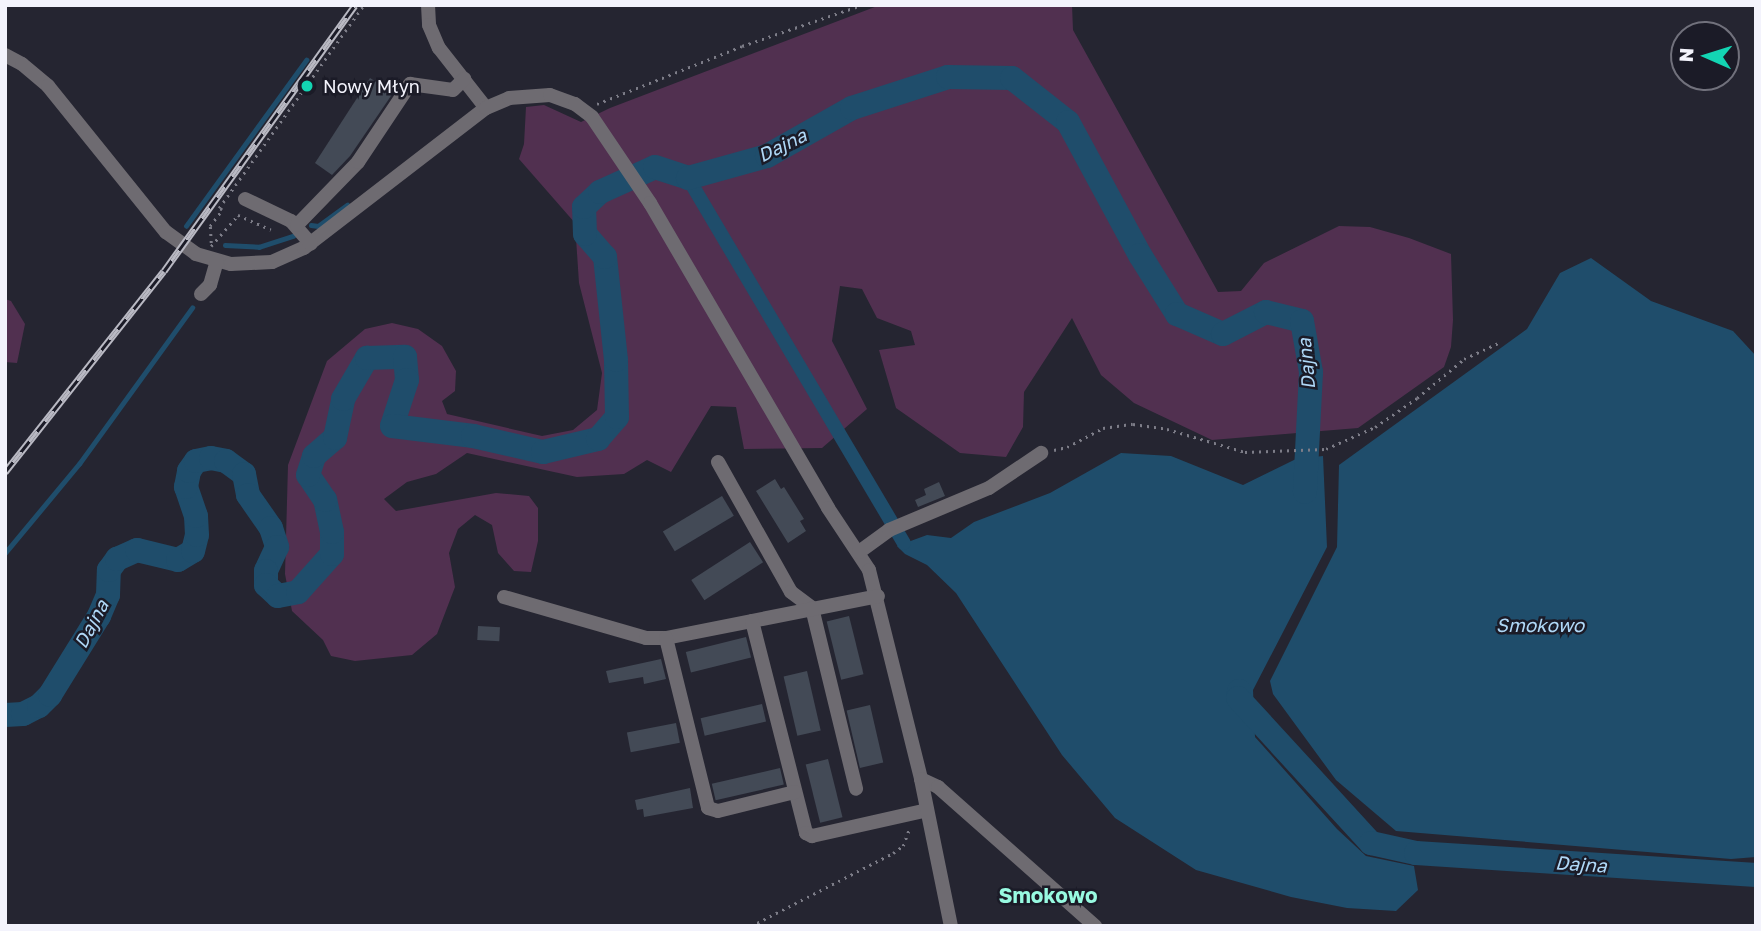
<!DOCTYPE html>
<html>
<head>
<meta charset="utf-8">
<style>
	body { margin:0 }
	#map { position:relative; width:1761px; height:931px; overflow:hidden; background:#252531; font-family:"Golos Text",sans-serif }
	div>[style] { position:absolute }
	.green>* { inset:0; background:#513050 }
	.water>* { inset:0; background:#1f4d6b }
	.stream>* { height:4.5px; margin:-2.25px; padding:0 2.25px; transform-origin:2.25px; border-radius:2.25px; background:#1f4d6b }
	.canal>* { height:14px; margin:-7px; padding:0 7px; transform-origin:7px; border-radius:7px; background:#1f4d6b }
	.river>* { height:24px; margin:-12px; padding:0 12px; transform-origin:12px; border-radius:12px; background:#1f4d6b }
	.building>* { inset:0; background:#434a56; transform-origin:0 0 }
	.path>* { height:2.5px; margin-top:-1.25px; transform-origin:0; background:repeating-linear-gradient(90deg,#7d7d88 0 2px,transparent 0 7px) }
	.minor>* { height:14px; margin:-7px; padding:0 7px; transform-origin:7px; border-radius:7px; background:#6e6b71 }
	.rail>* { height:7px; margin-top:-3.5px; transform-origin:0; background:repeating-linear-gradient(90deg,#1b1b27 0 13px,#b9b9c3 0 26px); box-sizing:border-box; border-block:2px solid #b9b9c3 }
	.dots>* { width:19px; height:19px; translate:-50% -50%; box-sizing:border-box; border:4px solid #1b1b27; border-radius:50% }
	span { translate:-50% -50%; white-space:nowrap; text-align:center; line-height:1.15; -webkit-text-stroke:5px #1b1b27; paint-order:stroke }
	.poi-label { font-size:18px; color:#f3f3fc }
	.left { translate:0 -50%; text-align:left }
	.water-label { font-size:19px; color:#afd8f7; font-style:italic }
	.quarter-label { font-size:21px; color:#98fae1; font-weight:700 }
	.frame { position:absolute; inset:0; border:7px solid #f3f3fc; pointer-events:none }
	.north { position:absolute; left:1670px; top:21px; width:70px; height:70px; box-sizing:border-box; background:#1b1b27; border:2px solid #71717c; border-radius:50%; rotate:273deg; font-size:19px; font-weight:700; line-height:28px; text-align:center; color:#f3f3fc }
	.north::after { content:''; display:block; margin:auto; width:24px; height:32px; background:#13d5b3; clip-path:polygon(50% 0,100% 100%,50% 72%,0 100%) }
</style>
</head>
<body>
<div id="map">
	<div class="green">
		<div style="clip-path:polygon(880px 5px,1072px 5px,1073px 30px,1218px 292px,1241px 291px,1264px 263px,1339px 226px,1370px 227px,1409px 238px,1451px 254px,1453px 320px,1451px 347px,1444px 367px,1358px 428px,1212px 440px,1134px 403px,1101px 375px,1072px 318px,1024px 392px,1023px 427px,1006px 457px,960px 453px,896px 408px,879px 350px,915px 345px,911px 331px,877px 318px,862px 289px,840px 286px,832px 341px,867px 409px,822px 448px,744px 449px,736px 407px,711px 406px,671px 472px,647px 460px,624px 474px,577px 477px,467px 453px,436px 474px,407px 482px,384px 499px,396px 511px,496px 493px,529px 496px,538px 508px,538px 541px,531px 572px,514px 571px,498px 553px,492px 525px,475px 515px,458px 529px,449px 553px,455px 587px,437px 634px,412px 655px,355px 661px,331px 656px,323px 640px,292px 611px,285px 574px,288px 465px,327px 361px,365px 329px,392px 323px,418px 329px,442px 346px,456px 371px,455px 391px,442px 401px,447px 414px,542px 436px,573px 430px,597px 410px,602px 373px,579px 283px,575px 223px,519px 159px,524px 144px,526px 107px,544px 105px,581px 122px,610px 108px)"></div>
		<div style="clip-path:polygon(5px 299px,11px 301px,25px 324px,17px 363px,5px 362px)"></div>
	</div>
	<div class="water">
		<div style="clip-path:polygon(1591px 258px,1651px 301px,1733px 331px,1756px 356px,1756px 857px,1731px 859px,1396px 831px,1336px 780px,1273px 694px,1270px 681px,1337px 547px,1339px 465px,1527px 329px,1560px 273px)"></div>
		<div style="clip-path:polygon(1121px 453px,1171px 456px,1243px 485px,1296px 459px,1323px 456px,1327px 547px,1253px 690px,1255px 737px,1337px 829px,1366px 856px,1414px 866px,1418px 890px,1396px 911px,1347px 908px,1291px 897px,1196px 870px,1115px 818px,1062px 755px,956px 593px,927px 565px,905px 554px,897px 546px,927px 535px,951px 538px,974px 522px,1050px 493px)"></div>
	</div>
	<div class="stream">
		<div style="left:311px;top:225px;width:7px;rotate:8deg"></div>
		<div style="left:318px;top:226px;width:36px;rotate:-36deg"></div>
		<div style="left:186px;top:226px;width:205px;rotate:-54.1deg"></div>
		<div style="left:225px;top:245px;width:34px;rotate:3deg"></div>
		<div style="left:259px;top:247px;width:36px;rotate:-18deg"></div>
		<div style="left:5px;top:553px;width:116px;rotate:-50.3deg"></div>
		<div style="left:79px;top:464px;width:193px;rotate:-54.1deg"></div>
	</div>
	<div class="canal">
		<div style="left:688px;top:178px;width:424px;rotate:59.4deg"></div>
	</div>
	<div class="river">
		<div style="left:1239px;top:691px;width:7px;rotate:98deg"></div>
		<div style="left:1238px;top:698px;width:197px;rotate:47.5deg"></div>
		<div style="left:1371px;top:843px;width:46px;rotate:12.5deg"></div>
		<div style="left:1416px;top:853px;width:341px;rotate:3.7deg"></div>
		<div style="left:5px;top:715px;width:18px;rotate:-3deg"></div>
		<div style="left:23px;top:714px;width:18px;rotate:-27deg"></div>
		<div style="left:39px;top:706px;width:16px;rotate:-45deg"></div>
		<div style="left:50px;top:695px;width:93px;rotate:-58.2deg"></div>
		<div style="left:99px;top:616px;width:23px;rotate:-67deg"></div>
		<div style="left:108px;top:595px;width:25px;rotate:-88deg"></div>
		<div style="left:109px;top:570px;width:14px;rotate:-54deg"></div>
		<div style="left:117px;top:559px;width:22px;rotate:-24deg"></div>
		<div style="left:137px;top:550px;width:42px;rotate:13.7deg"></div>
		<div style="left:178px;top:560px;width:17px;rotate:-31deg"></div>
		<div style="left:193px;top:551px;width:16px;rotate:-76deg"></div>
		<div style="left:197px;top:535px;width:19px;rotate:-93deg"></div>
		<div style="left:196px;top:516px;width:31px;rotate:-109deg"></div>
		<div style="left:186px;top:487px;width:16px;rotate:-79deg"></div>
		<div style="left:189px;top:471px;width:12px;rotate:-55deg"></div>
		<div style="left:196px;top:461px;width:15px;rotate:-11deg"></div>
		<div style="left:211px;top:458px;width:15px;rotate:11deg"></div>
		<div style="left:226px;top:461px;width:22px;rotate:36deg"></div>
		<div style="left:244px;top:474px;width:21px;rotate:79deg"></div>
		<div style="left:248px;top:495px;width:40px;rotate:55.1deg"></div>
		<div style="left:271px;top:528px;width:20px;rotate:72deg"></div>
		<div style="left:277px;top:547px;width:26px;rotate:115deg"></div>
		<div style="left:266px;top:571px;width:14px;rotate:90deg"></div>
		<div style="left:266px;top:585px;width:16px;rotate:43deg"></div>
		<div style="left:278px;top:596px;width:20px;rotate:-11deg"></div>
		<div style="left:298px;top:592px;width:51px;rotate:-48.2deg"></div>
		<div style="left:332px;top:554px;width:22px;rotate:-90deg"></div>
		<div style="left:332px;top:532px;width:33px;rotate:-102deg"></div>
		<div style="left:325px;top:500px;width:30px;rotate:-124deg"></div>
		<div style="left:308px;top:475px;width:20px;rotate:-72deg"></div>
		<div style="left:314px;top:456px;width:28px;rotate:-41deg"></div>
		<div style="left:335px;top:438px;width:40px;rotate:-78deg"></div>
		<div style="left:343px;top:399px;width:48px;rotate:-59.7deg"></div>
		<div style="left:367px;top:358px;width:38px;rotate:-2deg"></div>
		<div style="left:405px;top:357px;width:23px;rotate:85deg"></div>
		<div style="left:407px;top:380px;width:48px;rotate:108.1deg"></div>
		<div style="left:392px;top:426px;width:82px;rotate:7deg"></div>
		<div style="left:473px;top:436px;width:72px;rotate:12.9deg"></div>
		<div style="left:543px;top:452px;width:57px;rotate:-13.3deg"></div>
		<div style="left:598px;top:439px;width:29px;rotate:-49deg"></div>
		<div style="left:617px;top:417px;width:57px;rotate:-91deg"></div>
		<div style="left:616px;top:360px;width:104px;rotate:-96.1deg"></div>
		<div style="left:605px;top:257px;width:30px;rotate:-131deg"></div>
		<div style="left:585px;top:234px;width:27px;rotate:-92deg"></div>
		<div style="left:584px;top:207px;width:22px;rotate:-43deg"></div>
		<div style="left:600px;top:192px;width:60px;rotate:-24.4deg"></div>
		<div style="left:655px;top:167px;width:35px;rotate:18deg"></div>
		<div style="left:688px;top:178px;width:82px;rotate:-15.6deg"></div>
		<div style="left:767px;top:156px;width:98px;rotate:-29.5deg"></div>
		<div style="left:852px;top:108px;width:101px;rotate:-17.9deg"></div>
		<div style="left:948px;top:77px;width:64px;rotate:0.9deg"></div>
		<div style="left:1012px;top:78px;width:71px;rotate:38.2deg"></div>
		<div style="left:1068px;top:122px;width:151px;rotate:61.6deg"></div>
		<div style="left:1140px;top:255px;width:70px;rotate:57.9deg"></div>
		<div style="left:1177px;top:314px;width:50px;rotate:23.5deg"></div>
		<div style="left:1223px;top:334px;width:48px;rotate:-27.1deg"></div>
		<div style="left:1266px;top:312px;width:37px;rotate:14deg"></div>
		<div style="left:1302px;top:321px;width:52px;rotate:80deg"></div>
		<div style="left:1311px;top:372px;width:120px;rotate:92.9deg"></div>
	</div>
	<div class="building">
		<div style="clip-path:polygon(370px 78px,393px 93px,350px 156px,332px 175px,315px 163px)"></div>
		<div style="clip-path:polygon(775px 479px,781px 489px,784px 487px,804px 519px,800px 521px,806px 531px,788px 543px,756px 491px)"></div>
		<div style="clip-path:polygon(939px 482px,945px 496px,918px 507px,915px 500px,926px 495px,924px 489px)"></div>
		<div style="left:722px;top:496px;width:23px;height:69px;rotate:59deg"></div>
		<div style="left:750px;top:542px;width:24px;height:70px;rotate:57deg"></div>
		<div style="left:849px;top:616px;width:60px;height:23px;rotate:76deg"></div>
		<div style="left:478px;top:626px;width:22px;height:14px;rotate:3deg"></div>
		<div style="left:746px;top:637px;width:21px;height:62px;rotate:76deg"></div>
		<div style="clip-path:polygon(661px 659px,666px 679px,644px 684px,643px 677px,609px 683px,606px 671px)"></div>
		<div style="left:807px;top:671px;width:61px;height:24px;rotate:77deg"></div>
		<div style="left:762px;top:704px;width:18px;height:63px;rotate:77deg"></div>
		<div style="left:870px;top:705px;width:59px;height:24px;rotate:77deg"></div>
		<div style="left:676px;top:723px;width:20px;height:50px;rotate:79deg"></div>
		<div style="left:828px;top:759px;width:60px;height:23px;rotate:76deg"></div>
		<div style="left:780px;top:768px;width:17px;height:70px;rotate:77deg"></div>
		<div style="clip-path:polygon(690px 788px,693px 808px,644px 817px,643px 809px,637px 810px,635px 800px)"></div>
	</div>
	<div class="path">
		<div style="left:597px;top:104px;width:156px;rotate:-21.8deg"></div>
		<div style="left:742px;top:46px;width:127px;rotate:-18.9deg"></div>
		<div style="left:211px;top:243px;width:17px;rotate:-93deg"></div>
		<div style="left:210px;top:226px;width:20px;rotate:-53deg"></div>
		<div style="left:222px;top:210px;width:4px;rotate:-146deg"></div>
		<div style="left:219px;top:208px;width:249px;rotate:-54.5deg"></div>
		<div style="left:211px;top:246px;width:41px;rotate:-48.9deg"></div>
		<div style="left:238px;top:215px;width:36px;rotate:24deg"></div>
		<div style="left:1054px;top:450px;width:13px;rotate:-13deg"></div>
		<div style="left:1067px;top:447px;width:41px;rotate:-27.8deg"></div>
		<div style="left:1103px;top:428px;width:30px;rotate:-8deg"></div>
		<div style="left:1133px;top:424px;width:34px;rotate:8deg"></div>
		<div style="left:1167px;top:429px;width:81px;rotate:16.4deg"></div>
		<div style="left:1245px;top:452px;width:81px;rotate:-2.1deg"></div>
		<div style="left:1326px;top:449px;width:54px;rotate:-24.2deg"></div>
		<div style="left:1375px;top:427px;width:51px;rotate:-34.6deg"></div>
		<div style="left:1417px;top:398px;width:61px;rotate:-39.7deg"></div>
		<div style="left:1464px;top:359px;width:40px;rotate:-25deg"></div>
		<div style="left:751px;top:926px;width:160px;rotate:-27.2deg"></div>
		<div style="left:893px;top:853px;width:12px;rotate:-35deg"></div>
		<div style="left:903px;top:846px;width:20px;rotate:-70deg"></div>
	</div>
	<div class="minor">
		<div style="left:428px;top:5px;width:20px;rotate:87deg"></div>
		<div style="left:429px;top:25px;width:25px;rotate:67deg"></div>
		<div style="left:439px;top:48px;width:76px;rotate:51.9deg"></div>
		<div style="left:5px;top:55px;width:19px;rotate:28deg"></div>
		<div style="left:22px;top:64px;width:34px;rotate:40deg"></div>
		<div style="left:48px;top:86px;width:188px;rotate:51.1deg"></div>
		<div style="left:166px;top:232px;width:37px;rotate:36deg"></div>
		<div style="left:196px;top:254px;width:36px;rotate:16deg"></div>
		<div style="left:231px;top:264px;width:41px;rotate:-2.8deg"></div>
		<div style="left:272px;top:262px;width:35px;rotate:-24deg"></div>
		<div style="left:304px;top:248px;width:230px;rotate:-37.6deg"></div>
		<div style="left:486px;top:108px;width:25px;rotate:-23deg"></div>
		<div style="left:509px;top:98px;width:41px;rotate:-4.2deg"></div>
		<div style="left:550px;top:95px;width:27px;rotate:20deg"></div>
		<div style="left:575px;top:104px;width:21px;rotate:37deg"></div>
		<div style="left:592px;top:117px;width:104px;rotate:56deg"></div>
		<div style="left:650px;top:203px;width:353px;rotate:59.7deg"></div>
		<div style="left:828px;top:508px;width:74px;rotate:56.5deg"></div>
		<div style="left:869px;top:570px;width:215px;rotate:76deg"></div>
		<div style="left:921px;top:779px;width:19px;rotate:25deg"></div>
		<div style="left:938px;top:787px;width:210px;rotate:41.5deg"></div>
		<div style="left:245px;top:199px;width:51px;rotate:25.6deg"></div>
		<div style="left:291px;top:221px;width:30px;rotate:49deg"></div>
		<div style="left:297px;top:225px;width:88px;rotate:-45.9deg"></div>
		<div style="left:358px;top:162px;width:94px;rotate:-56.3deg"></div>
		<div style="left:410px;top:84px;width:43px;rotate:7.9deg"></div>
		<div style="left:453px;top:90px;width:16px;rotate:-45deg"></div>
		<div style="left:201px;top:294px;width:13px;rotate:-45deg"></div>
		<div style="left:210px;top:285px;width:25px;rotate:-74deg"></div>
		<div style="left:718px;top:462px;width:149px;rotate:60.7deg"></div>
		<div style="left:791px;top:592px;width:26px;rotate:37deg"></div>
		<div style="left:812px;top:608px;width:186px;rotate:76.3deg"></div>
		<div style="left:859px;top:552px;width:37px;rotate:-36deg"></div>
		<div style="left:889px;top:530px;width:108px;rotate:-22.8deg"></div>
		<div style="left:989px;top:488px;width:63px;rotate:-33.9deg"></div>
		<div style="left:504px;top:597px;width:148px;rotate:16.1deg"></div>
		<div style="left:646px;top:638px;width:20px"></div>
		<div style="left:666px;top:638px;width:216px;rotate:-11.2deg"></div>
		<div style="left:752px;top:621px;width:219px;rotate:75.7deg"></div>
		<div style="left:806px;top:833px;width:7px;rotate:27deg"></div>
		<div style="left:812px;top:836px;width:118px;rotate:-12.7deg"></div>
		<div style="left:666px;top:638px;width:175px;rotate:76.1deg"></div>
		<div style="left:708px;top:808px;width:10px;rotate:17deg"></div>
		<div style="left:718px;top:811px;width:79px;rotate:-13.9deg"></div>
		<div style="left:921px;top:779px;width:150px;rotate:78.5deg"></div>
	</div>
	<div class="rail">
		<div style="left:5px;top:472px;width:256px;rotate:-51.7deg"></div>
		<div style="left:164px;top:271px;width:327px;rotate:-54.3deg"></div>
	</div>
	<div class="dots">
		<div style="left:307px;top:86px;background:#13d5b3"></div>
	</div>
	<div class="poi-label">
		<span class="left" style="left:323px;top:86px">Nowy Młyn</span>
	</div>
	<div class="water-label">
		<span style="left:782px;top:145px;rotate:-26deg">Dajna</span>
		<span style="left:1306px;top:364px;rotate:-95deg">Dajna</span>
		<span style="left:91px;top:624px;rotate:-62deg">Dajna</span>
		<span style="left:1540px;top:625px">Smokowo</span>
		<span style="left:1581px;top:864px;rotate:4deg">Dajna</span>
	</div>
	<div class="quarter-label">
		<span style="left:1048px;top:895px">Smokowo</span>
	</div>
	<div class="frame"></div>
	<div class="north">N</div>
</div>
</body>
</html>
